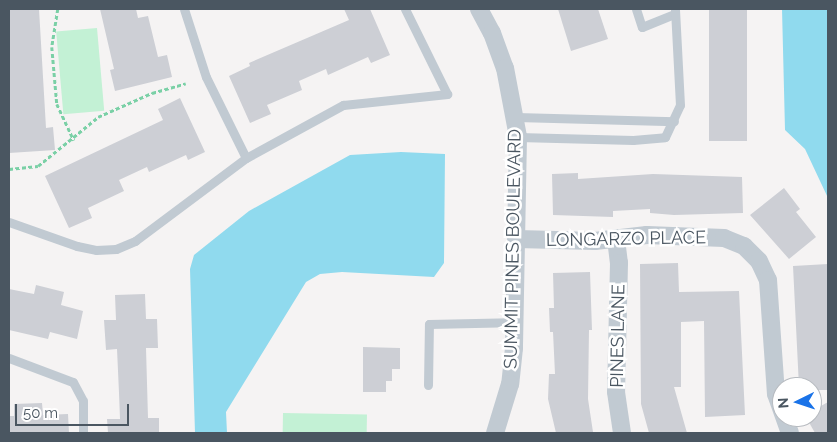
<!DOCTYPE html>
<html>
<head>
<meta charset="utf-8">
<style>
	body { margin:0 }
	#map { position:relative; width:837px; height:442px; overflow:hidden; background:#f5f3f3; font-family:Raleway,sans-serif }
	div>[style] { position:absolute }
	.green>* { inset:0; background:#c3f1d5; transform-origin:0 0 }
	.water>* { inset:0; background:#90daee }
	.building>* { inset:0; background:#cdcfd5; transform-origin:0 0 }
	.path>* { height:2.5px; margin-top:-1.25px; transform-origin:0; background:repeating-linear-gradient(90deg,#7ad0a6 0 4px,transparent 0 6.5px) }
	.lane>* { height:9px; margin:-4.5px; padding:0 4.5px; transform-origin:4.5px; border-radius:4.5px; background:#c1cad2 }
	.street>* { height:18px; margin:-9px; padding:0 9px; transform-origin:9px; border-radius:9px; background:#c1cad2 }
	span { translate:-50% -50%; white-space:nowrap; text-align:center; line-height:1.15; -webkit-text-stroke:5px #fff; paint-order:stroke }
	.street-label { font-size:18px; color:#4a5661 }
	.frame { position:absolute; inset:0; border:10px solid #4a5661; pointer-events:none }
	.north { position:absolute; left:772px; top:377px; width:50px; height:50px; box-sizing:border-box; background:#fff; border:1px solid #b7bbc0; border-radius:50%; rotate:266deg; font-size:14px; font-weight:700; line-height:20px; text-align:center; color:#4a5661 }
	.north::after { content:''; display:block; margin:auto; width:18px; height:22px; background:#1a73e8; clip-path:polygon(50% 0,100% 100%,50% 72%,0 100%) }
	.scale { position:absolute; left:15px; top:404px; width:114px; height:22px; box-sizing:border-box; border:2px solid #4a5661; border-top:0; padding-left:6px; font-size:15px; line-height:18px; white-space:nowrap; color:#4a5661; -webkit-text-stroke:4px #fff; paint-order:stroke }
</style>
</head>
<body>
<div id="map">
	<div class="green">
		<div style="left:97px;top:28px;width:83px;height:41px;rotate:85deg"></div>
		<div style="left:283px;top:413px;width:84px;height:20px;rotate:1deg"></div>
	</div>
	<div class="water">
		<div style="clip-path:polygon(782px 9px,828px 9px,828px 198px,805px 149px,785px 130px)"></div>
		<div style="clip-path:polygon(401px 152px,445px 154px,444px 263px,434px 277px,342px 272px,320px 274px,306px 282px,226px 412px,227px 433px,195px 433px,190px 269px,194px 255px,249px 211px,350px 155px)"></div>
	</div>
	<div class="building">
		<div style="clip-path:polygon(9px 9px,39px 9px,46px 128px,53px 127px,55px 150px,9px 153px)"></div>
		<div style="clip-path:polygon(100px 9px,136px 9px,138px 18px,148px 16px,158px 57px,167px 55px,172px 77px,115px 91px,110px 70px,114px 69px)"></div>
		<div style="clip-path:polygon(344px 9px,370px 9px,390px 55px,371px 63px,368px 57px,328px 75px,326px 69px,299px 81px,302px 90px,267px 105px,271px 114px,250px 123px,229px 76px,250px 66px,249px 63px,349px 20px)"></div>
		<div style="clip-path:polygon(558px 9px,598px 9px,608px 39px,571px 51px)"></div>
		<div style="left:709px;top:9px;width:38px;height:132px"></div>
		<div style="clip-path:polygon(180px 98px,205px 152px,188px 160px,186px 155px,149px 172px,147px 167px,119px 180px,124px 191px,88px 208px,92px 218px,69px 228px,45px 176px,163px 120px,158px 109px)"></div>
		<div style="clip-path:polygon(578px 173px,578px 179px,653px 174px,742px 177px,743px 213px,674px 215px,650px 213px,650px 209px,613px 211px,613px 217px,553px 215px,552px 174px)"></div>
		<div style="clip-path:polygon(784px 188px,800px 209px,796px 212px,816px 237px,789px 259px,750px 215px)"></div>
		<div style="clip-path:polygon(678px 263px,679px 292px,739px 291px,745px 415px,705px 417px,704px 321px,681px 322px,681px 387px,674px 387px,687px 433px,649px 433px,641px 404px,640px 264px)"></div>
		<div style="clip-path:polygon(828px 264px,828px 390px,812px 390px,812px 387px,799px 387px,793px 266px)"></div>
		<div style="clip-path:polygon(590px 272px,592px 330px,589px 330px,588px 399px,593px 432px,556px 433px,548px 399px,549px 374px,555px 374px,553px 332px,550px 332px,549px 308px,554px 308px,553px 273px)"></div>
		<div style="clip-path:polygon(36px 285px,64px 292px,61px 305px,83px 311px,77px 339px,50px 332px,48px 339px,9px 330px,9px 289px,34px 294px)"></div>
		<div style="clip-path:polygon(145px 294px,146px 319px,157px 319px,158px 348px,146px 348px,148px 418px,159px 418px,159px 433px,108px 433px,107px 419px,120px 419px,119px 393px,117px 349px,106px 350px,104px 320px,116px 320px,115px 295px)"></div>
		<div style="clip-path:polygon(363px 347px,400px 348px,400px 369px,392px 369px,392px 381px,386px 381px,386px 392px,363px 392px)"></div>
		<div style="clip-path:polygon(828px 402px,828px 433px,815px 433px,806px 417px,812px 417px,812px 411px)"></div>
		<div style="clip-path:polygon(42px 403px,43px 415px,68px 414px,69px 433px,9px 433px,9px 416px,14px 416px,14px 404px)"></div>
	</div>
	<div class="path">
		<div style="left:58px;top:9px;width:38px;rotate:99deg"></div>
		<div style="left:52px;top:47px;width:57px;rotate:85deg"></div>
		<div style="left:57px;top:104px;width:40px;rotate:65deg"></div>
		<div style="left:9px;top:169px;width:29px;rotate:-6deg"></div>
		<div style="left:38px;top:166px;width:77px;rotate:-39.2deg"></div>
		<div style="left:98px;top:117px;width:59px;rotate:-24deg"></div>
		<div style="left:152px;top:93px;width:35px;rotate:-16deg"></div>
	</div>
	<div class="lane">
		<div style="left:184px;top:9px;width:71px;rotate:72.1deg"></div>
		<div style="left:206px;top:77px;width:90px;rotate:63.7deg"></div>
		<div style="left:636px;top:9px;width:19px;rotate:72deg"></div>
		<div style="left:642px;top:27px;width:35px;rotate:-22deg"></div>
		<div style="left:516px;top:117px;width:158px;rotate:1.5deg"></div>
		<div style="left:518px;top:137px;width:115px;rotate:1.5deg"></div>
		<div style="left:633px;top:140px;width:32px;rotate:-5deg"></div>
		<div style="left:665px;top:137px;width:35px;rotate:-65deg"></div>
		<div style="left:680px;top:105px;width:96px;rotate:-93deg"></div>
		<div style="left:9px;top:222px;width:72px;rotate:19.4deg"></div>
		<div style="left:77px;top:246px;width:19px;rotate:12deg"></div>
		<div style="left:96px;top:250px;width:20px;rotate:-3deg"></div>
		<div style="left:116px;top:249px;width:21px;rotate:-23deg"></div>
		<div style="left:135px;top:241px;width:139px;rotate:-36.8deg"></div>
		<div style="left:246px;top:158px;width:111px;rotate:-28.7deg"></div>
		<div style="left:343px;top:105px;width:105px;rotate:-6deg"></div>
		<div style="left:447px;top:94px;width:95px;rotate:-116.3deg"></div>
		<div style="left:9px;top:358px;width:68px;rotate:20.6deg"></div>
		<div style="left:73px;top:382px;width:21px;rotate:62deg"></div>
		<div style="left:83px;top:401px;width:32px;rotate:90deg"></div>
		<div style="left:428px;top:385px;width:61px;rotate:-89.1deg"></div>
		<div style="left:429px;top:324px;width:86px;rotate:-1.3deg"></div>
	</div>
	<div class="street">
		<div style="left:479px;top:9px;width:27px;rotate:62deg"></div>
		<div style="left:492px;top:33px;width:37px;rotate:70deg"></div>
		<div style="left:505px;top:68px;width:70px;rotate:79.3deg"></div>
		<div style="left:518px;top:137px;width:211px;rotate:91.1deg"></div>
		<div style="left:514px;top:348px;width:36px;rotate:96deg"></div>
		<div style="left:510px;top:384px;width:51px;rotate:107deg"></div>
		<div style="left:517px;top:239px;width:78px;rotate:1.5deg"></div>
		<div style="left:595px;top:241px;width:52px;rotate:-6.6deg"></div>
		<div style="left:647px;top:235px;width:77px;rotate:2.2deg"></div>
		<div style="left:724px;top:238px;width:22px;rotate:22deg"></div>
		<div style="left:744px;top:246px;width:21px;rotate:45deg"></div>
		<div style="left:759px;top:261px;width:21px;rotate:65deg"></div>
		<div style="left:768px;top:280px;width:114px;rotate:86deg"></div>
		<div style="left:776px;top:394px;width:41px;rotate:70.3deg"></div>
		<div style="left:616px;top:239px;width:24px;rotate:83deg"></div>
		<div style="left:619px;top:263px;width:129px;rotate:91.3deg"></div>
		<div style="left:616px;top:392px;width:41px;rotate:81.7deg"></div>
	</div>
	<div class="street-label">
		<span style="left:626px;top:239px;rotate:-1deg">LONGARZO PLACE</span>
		<span style="left:513px;top:249px;rotate:-89deg">SUMMIT PINES BOULEVARD</span>
		<span style="left:618px;top:336px;rotate:-89deg">PINES LANE</span>
	</div>
	<div class="frame"></div>
	<div class="north">N</div>
	<div class="scale">50 m</div>
</div>
</body>
</html>
